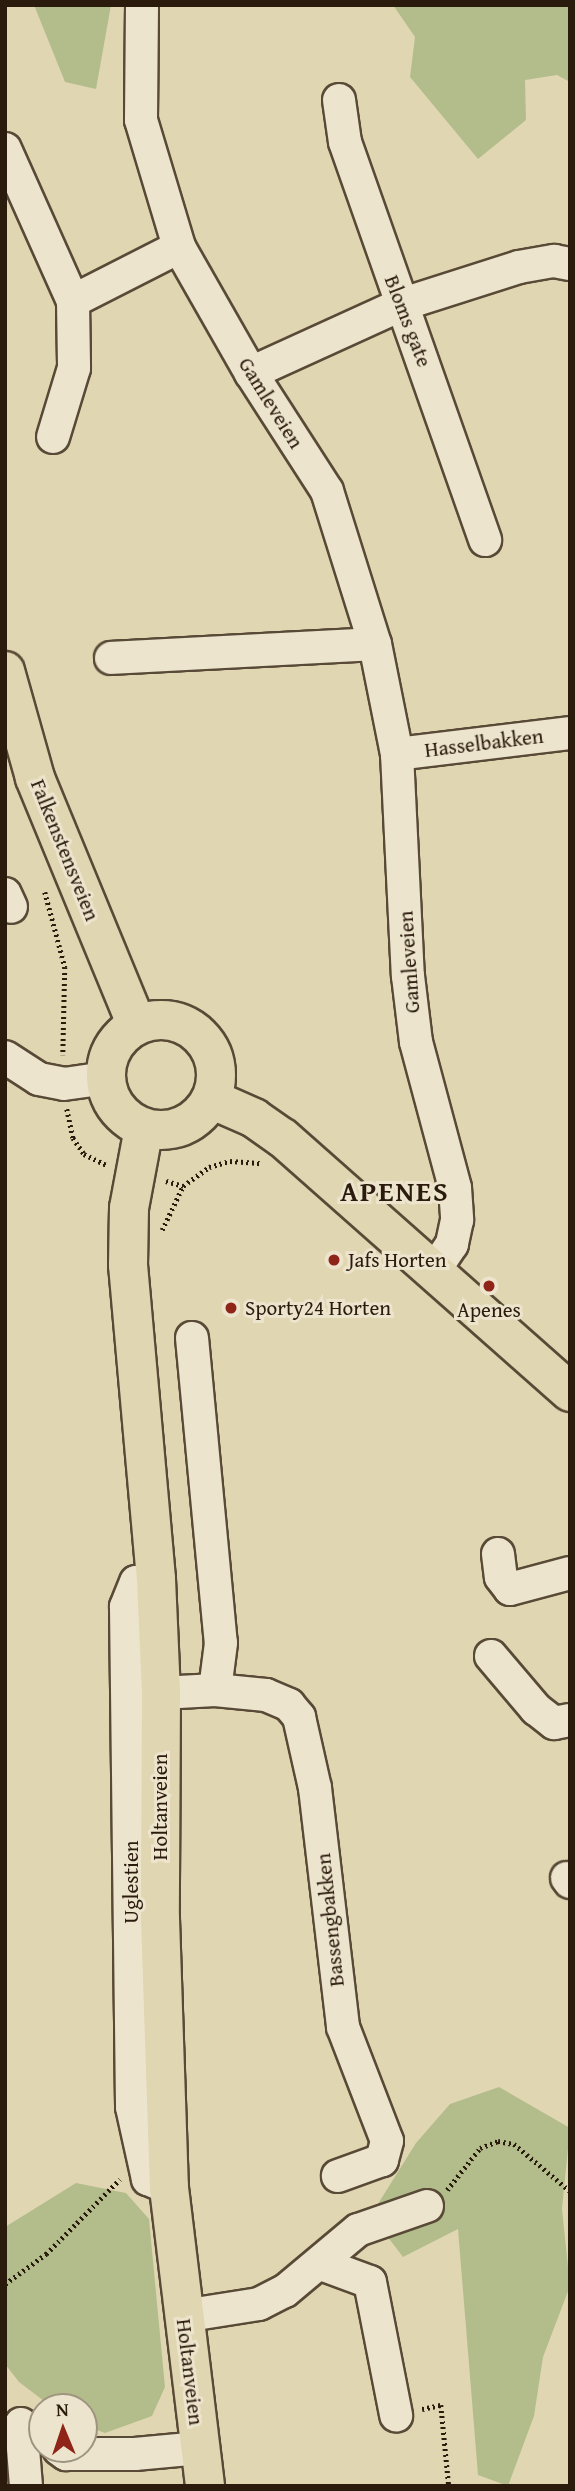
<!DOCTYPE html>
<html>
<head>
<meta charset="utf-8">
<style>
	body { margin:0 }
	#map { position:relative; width:575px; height:2491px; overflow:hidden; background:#e1d6b2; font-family:"Gentium Book Plus",serif }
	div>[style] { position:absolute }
	.green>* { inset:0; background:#b3bd8c }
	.path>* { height:4.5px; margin-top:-2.25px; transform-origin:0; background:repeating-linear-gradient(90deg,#2b1b0d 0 2px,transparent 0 5.5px) }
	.roads { filter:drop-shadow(2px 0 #584a36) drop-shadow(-2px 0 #584a36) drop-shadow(0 2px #584a36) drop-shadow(0 -2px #584a36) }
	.minor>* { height:32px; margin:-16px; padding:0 16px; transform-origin:16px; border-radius:16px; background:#ece4cd }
	.major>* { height:38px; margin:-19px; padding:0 19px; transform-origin:19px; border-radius:19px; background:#e1d6b2 }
	.major>.ring { margin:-19px; padding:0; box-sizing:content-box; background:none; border:38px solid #e1d6b2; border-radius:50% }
	.dots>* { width:19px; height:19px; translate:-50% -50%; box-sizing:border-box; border:4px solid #ece4cd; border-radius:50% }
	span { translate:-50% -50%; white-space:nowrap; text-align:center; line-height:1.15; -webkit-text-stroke:6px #ece4cd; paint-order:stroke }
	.street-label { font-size:21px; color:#2b1b0d }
	.poi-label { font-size:21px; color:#2b1b0d }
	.left { translate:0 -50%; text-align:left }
	.district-label { font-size:28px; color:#2b1b0d; font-weight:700; letter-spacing:2px }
	.frame { position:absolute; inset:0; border:7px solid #2b1b0d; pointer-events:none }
	.north { position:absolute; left:28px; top:2393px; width:70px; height:70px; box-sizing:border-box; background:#ece4cd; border:2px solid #9f9480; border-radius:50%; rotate:358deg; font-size:19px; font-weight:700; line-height:28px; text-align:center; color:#2b1b0d }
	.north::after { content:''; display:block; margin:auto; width:24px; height:32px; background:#8f2418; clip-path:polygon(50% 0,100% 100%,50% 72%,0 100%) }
</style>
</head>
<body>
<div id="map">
	<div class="green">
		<div style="clip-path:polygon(34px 5px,111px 5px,96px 89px,65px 82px)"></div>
		<div style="clip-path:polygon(393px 5px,570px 5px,570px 82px,557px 75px,525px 80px,526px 120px,478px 159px,410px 77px,415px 37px)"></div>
		<div style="clip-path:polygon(499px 2087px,570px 2128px,562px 2209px,570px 2286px,543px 2357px,534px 2416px,508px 2486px,478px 2475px,458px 2229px,403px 2257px,371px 2215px,416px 2143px,450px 2104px)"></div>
		<div style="clip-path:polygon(76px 2183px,126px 2193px,149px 2219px,165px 2387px,152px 2416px,105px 2433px,84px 2425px,84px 2407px,52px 2407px,19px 2382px,5px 2364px,5px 2227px)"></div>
	</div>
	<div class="path">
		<div style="left:45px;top:892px;width:78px;rotate:75.1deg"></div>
		<div style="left:65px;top:967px;width:88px;rotate:91.3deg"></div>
		<div style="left:67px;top:1109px;width:30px;rotate:78deg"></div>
		<div style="left:73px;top:1138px;width:19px;rotate:55deg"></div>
		<div style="left:84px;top:1154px;width:25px;rotate:26deg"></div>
		<div style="left:166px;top:1181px;width:18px;rotate:16deg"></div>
		<div style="left:162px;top:1230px;width:49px;rotate:-64.5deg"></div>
		<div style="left:183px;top:1186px;width:32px;rotate:-36deg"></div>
		<div style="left:209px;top:1167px;width:22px;rotate:-16deg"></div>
		<div style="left:230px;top:1161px;width:31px;rotate:4deg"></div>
		<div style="left:447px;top:2190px;width:53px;rotate:-51.8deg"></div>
		<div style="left:480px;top:2148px;width:19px;rotate:-21deg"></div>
		<div style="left:498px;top:2141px;width:16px;rotate:11deg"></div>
		<div style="left:514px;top:2144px;width:73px;rotate:40deg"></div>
		<div style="left:5px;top:2284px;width:51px;rotate:-36.2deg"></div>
		<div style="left:46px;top:2254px;width:105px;rotate:-45.4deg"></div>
		<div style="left:422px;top:2409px;width:19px;rotate:-12deg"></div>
		<div style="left:441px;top:2405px;width:81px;rotate:84.4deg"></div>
	</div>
	<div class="roads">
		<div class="minor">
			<div style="left:142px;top:5px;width:115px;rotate:90.5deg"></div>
			<div style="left:141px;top:120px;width:133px;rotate:73.3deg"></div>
			<div style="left:179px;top:247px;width:145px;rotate:60.3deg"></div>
			<div style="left:251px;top:373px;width:140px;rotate:57.2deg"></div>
			<div style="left:327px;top:491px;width:160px;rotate:72.6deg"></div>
			<div style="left:375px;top:644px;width:112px;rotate:78.7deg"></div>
			<div style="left:397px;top:754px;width:222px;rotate:87.2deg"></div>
			<div style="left:408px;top:976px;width:66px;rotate:83.1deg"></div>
			<div style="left:416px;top:1042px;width:151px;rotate:75deg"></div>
			<div style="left:455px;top:1188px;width:32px;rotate:86deg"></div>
			<div style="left:457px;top:1220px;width:25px;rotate:102deg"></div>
			<div style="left:452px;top:1244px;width:32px;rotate:124deg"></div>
			<div style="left:339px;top:100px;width:42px;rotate:81.9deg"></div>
			<div style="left:345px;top:142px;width:422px;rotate:70.6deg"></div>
			<div style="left:5px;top:149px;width:167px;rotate:65.9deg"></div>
			<div style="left:73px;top:301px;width:67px;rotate:89.1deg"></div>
			<div style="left:74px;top:368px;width:72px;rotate:106.9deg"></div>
			<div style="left:73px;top:301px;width:119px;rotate:-27deg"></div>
			<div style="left:251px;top:373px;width:164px;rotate:-24.5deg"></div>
			<div style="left:400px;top:305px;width:125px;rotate:-17.7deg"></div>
			<div style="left:519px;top:267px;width:36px;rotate:-10deg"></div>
			<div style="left:554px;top:261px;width:16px;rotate:11deg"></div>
			<div style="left:111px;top:658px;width:264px;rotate:-3deg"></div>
			<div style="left:397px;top:754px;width:174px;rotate:-6.9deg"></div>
			<div style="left:5px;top:894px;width:14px;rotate:65deg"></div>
			<div style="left:5px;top:1057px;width:40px;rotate:32.9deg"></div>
			<div style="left:39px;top:1079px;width:25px;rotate:11deg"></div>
			<div style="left:64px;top:1084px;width:42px;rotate:-8.1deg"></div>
			<div style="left:192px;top:1338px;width:306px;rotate:84.6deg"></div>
			<div style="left:221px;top:1643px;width:47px;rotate:97.3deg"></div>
			<div style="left:498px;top:1554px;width:23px;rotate:83deg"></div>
			<div style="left:501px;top:1577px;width:15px;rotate:53deg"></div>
			<div style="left:510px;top:1589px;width:62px;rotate:-14.9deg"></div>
			<div style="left:156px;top:1579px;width:20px;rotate:171deg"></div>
			<div style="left:136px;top:1582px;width:27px;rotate:112deg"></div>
			<div style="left:126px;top:1607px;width:500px;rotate:89.31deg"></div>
			<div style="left:132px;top:2107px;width:74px;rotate:77.5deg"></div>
			<div style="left:148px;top:2179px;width:23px;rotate:23deg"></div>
			<div style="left:491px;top:1656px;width:70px;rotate:49.7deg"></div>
			<div style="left:536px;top:1709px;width:23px;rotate:38deg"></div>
			<div style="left:554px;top:1723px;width:16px;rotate:-11deg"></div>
			<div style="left:161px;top:1693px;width:54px;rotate:-3.2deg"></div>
			<div style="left:215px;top:1690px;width:51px;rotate:5.6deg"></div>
			<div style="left:266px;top:1695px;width:25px;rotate:23deg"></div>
			<div style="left:289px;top:1705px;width:16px;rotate:50deg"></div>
			<div style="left:299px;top:1717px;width:73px;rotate:77.3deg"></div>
			<div style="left:315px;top:1788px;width:241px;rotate:83.3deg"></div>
			<div style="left:343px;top:2027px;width:122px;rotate:68.9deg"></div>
			<div style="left:387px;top:2141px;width:20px;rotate:105deg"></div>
			<div style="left:382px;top:2160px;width:47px;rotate:160deg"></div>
			<div style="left:567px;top:1878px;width:5px;rotate:53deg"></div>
			<div style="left:321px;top:2264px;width:52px;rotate:20.2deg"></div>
			<div style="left:370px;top:2282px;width:136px;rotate:78.9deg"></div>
			<div style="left:183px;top:2316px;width:77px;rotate:-9deg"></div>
			<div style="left:259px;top:2304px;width:29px;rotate:-27deg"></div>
			<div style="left:285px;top:2291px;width:95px;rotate:-39.9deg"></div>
			<div style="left:358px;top:2230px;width:73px;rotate:-19.2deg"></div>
			<div style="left:21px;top:2424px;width:62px;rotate:85.4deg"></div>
			<div style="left:59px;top:2449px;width:9px;rotate:36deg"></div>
			<div style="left:66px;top:2454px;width:69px"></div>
			<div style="left:135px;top:2454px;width:65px;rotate:-5.3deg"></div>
		</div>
		<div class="major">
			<div style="left:5px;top:671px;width:111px;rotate:74.3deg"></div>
			<div style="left:35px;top:778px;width:267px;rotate:67.6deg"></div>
			<div class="ring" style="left:106px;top:1020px;width:72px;height:72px"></div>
			<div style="left:211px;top:1099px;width:47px;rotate:23.8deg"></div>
			<div style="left:254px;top:1118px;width:35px;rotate:35deg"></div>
			<div style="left:283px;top:1138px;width:383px;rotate:41.5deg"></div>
			<div style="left:144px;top:1128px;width:81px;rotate:100.6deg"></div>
			<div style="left:129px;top:1208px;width:57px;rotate:91deg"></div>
			<div style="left:128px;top:1265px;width:315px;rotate:84.9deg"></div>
			<div style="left:156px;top:1579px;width:114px;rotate:87.5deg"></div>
			<div style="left:161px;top:1693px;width:226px;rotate:90.3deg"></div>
			<div style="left:160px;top:1919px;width:269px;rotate:88.1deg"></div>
			<div style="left:169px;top:2188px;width:300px;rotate:83.1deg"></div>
		</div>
	</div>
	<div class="dots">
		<div style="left:334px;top:1260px;background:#8f2418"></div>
		<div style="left:489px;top:1286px;background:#8f2418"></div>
		<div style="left:231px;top:1308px;background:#8f2418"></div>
	</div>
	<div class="street-label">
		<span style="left:408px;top:321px;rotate:69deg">Bloms gate</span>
		<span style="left:271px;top:403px;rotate:58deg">Gamleveien</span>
		<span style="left:484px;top:743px;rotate:-7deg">Hasselbakken</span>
		<span style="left:65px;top:850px;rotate:68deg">Falkenstensveien</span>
		<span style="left:409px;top:962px;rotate:-94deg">Gamleveien</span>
		<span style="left:160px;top:1807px;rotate:-90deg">Holtanveien</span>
		<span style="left:131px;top:1882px;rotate:-90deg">Uglestien</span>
		<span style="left:330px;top:1920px;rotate:-96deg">Bassengbakken</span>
		<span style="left:190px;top:2372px;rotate:83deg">Holtanveien</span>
	</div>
	<div class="poi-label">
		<span class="left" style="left:348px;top:1260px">Jafs Horten</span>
		<span class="left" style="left:245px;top:1308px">Sporty24 Horten</span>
		<span style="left:489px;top:1310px">Apenes</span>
	</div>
	<div class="district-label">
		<span style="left:395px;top:1191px">APENES</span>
	</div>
	<div class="frame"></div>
	<div class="north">N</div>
</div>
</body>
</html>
